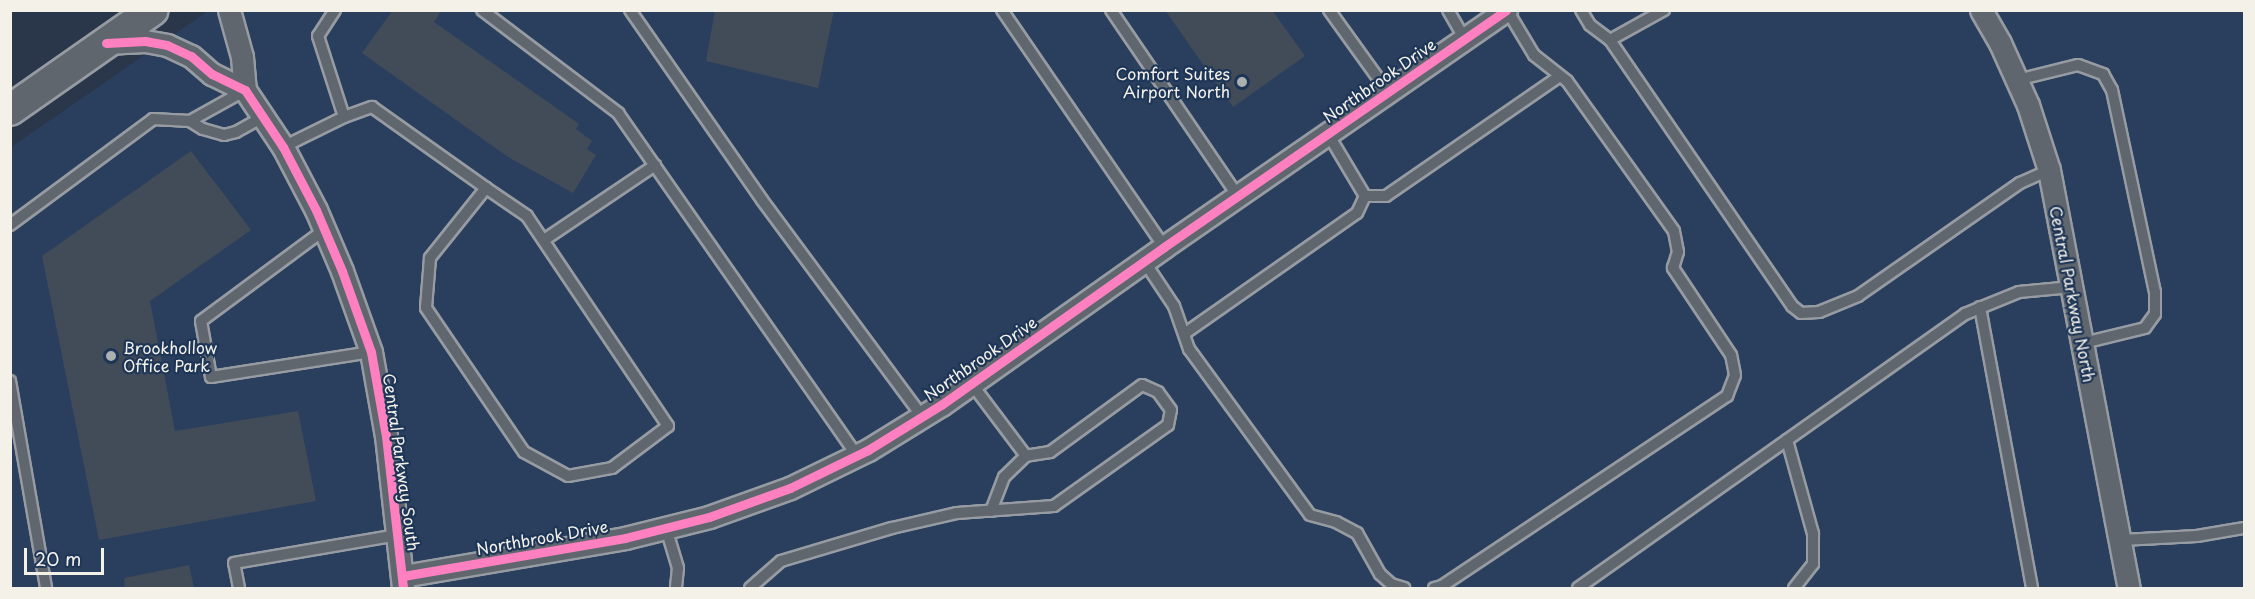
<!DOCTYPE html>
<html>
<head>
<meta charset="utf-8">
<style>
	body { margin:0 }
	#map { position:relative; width:2255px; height:599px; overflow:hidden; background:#2a374a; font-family:"Playpen Sans",sans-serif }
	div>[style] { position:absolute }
	.built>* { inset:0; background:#2a3f5d }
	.building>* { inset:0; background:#424c59 }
	.roads { filter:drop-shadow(2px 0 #979ca3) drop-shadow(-2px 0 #979ca3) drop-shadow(0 2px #979ca3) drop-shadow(0 -2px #979ca3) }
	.lane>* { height:10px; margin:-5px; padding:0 5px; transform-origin:5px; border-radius:5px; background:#60666e }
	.street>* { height:21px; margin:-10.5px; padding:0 10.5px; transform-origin:10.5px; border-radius:10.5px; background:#60666e }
	.secondary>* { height:30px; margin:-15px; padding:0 15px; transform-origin:15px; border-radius:15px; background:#60666e }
	.cycleway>* { height:9px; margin:-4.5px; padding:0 4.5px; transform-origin:4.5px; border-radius:4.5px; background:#ff80c0 }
	.dots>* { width:16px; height:16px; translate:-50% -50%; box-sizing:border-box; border:3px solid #1d3557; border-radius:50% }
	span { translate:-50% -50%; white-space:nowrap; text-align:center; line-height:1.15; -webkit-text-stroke:4.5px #1d3557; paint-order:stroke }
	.poi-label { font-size:16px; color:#f4f1e8 }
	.right { translate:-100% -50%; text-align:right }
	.left { translate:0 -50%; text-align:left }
	.street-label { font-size:16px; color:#f4f1e8 }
	.frame { position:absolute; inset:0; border:12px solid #f4f1e8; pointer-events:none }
	.scale { position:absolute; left:24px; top:548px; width:80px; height:27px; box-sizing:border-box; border:3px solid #f4f1e8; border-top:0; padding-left:8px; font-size:18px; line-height:21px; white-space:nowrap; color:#f4f1e8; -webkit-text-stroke:4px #1d3557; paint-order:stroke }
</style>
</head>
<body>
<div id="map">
	<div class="built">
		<div style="clip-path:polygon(208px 11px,2244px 11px,2244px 588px,11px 588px,10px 148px)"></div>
	</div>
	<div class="building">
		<div style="clip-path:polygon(393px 10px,442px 10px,434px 22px,579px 124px,576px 129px,592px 141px,587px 149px,596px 155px,573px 193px,508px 157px,362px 53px)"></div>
		<div style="clip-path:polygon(715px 10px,834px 10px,818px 88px,706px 61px)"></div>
		<div style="clip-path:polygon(1165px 10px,1272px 10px,1305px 56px,1233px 107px)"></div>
		<div style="clip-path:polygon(191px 151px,251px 230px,150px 301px,175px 431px,298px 411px,316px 501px,99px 540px,42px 256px)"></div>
		<div style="clip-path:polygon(189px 565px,194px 588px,125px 588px,124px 578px)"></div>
	</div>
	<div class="roads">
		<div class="lane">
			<div style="left:335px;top:10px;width:31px;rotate:123deg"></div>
			<div style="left:318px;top:36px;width:85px;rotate:72.2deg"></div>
			<div style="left:482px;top:10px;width:171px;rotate:37.1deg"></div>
			<div style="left:618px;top:113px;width:418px;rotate:55.1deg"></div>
			<div style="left:630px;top:10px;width:231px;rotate:55.2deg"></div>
			<div style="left:762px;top:200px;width:269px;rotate:53.5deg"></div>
			<div style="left:1002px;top:10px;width:287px;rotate:55.6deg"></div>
			<div style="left:1111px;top:10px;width:225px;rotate:55.7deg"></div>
			<div style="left:1329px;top:10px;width:101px;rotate:54.3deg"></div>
			<div style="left:1448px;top:10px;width:34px;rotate:60deg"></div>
			<div style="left:1581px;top:10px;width:17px;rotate:59deg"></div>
			<div style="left:1590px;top:25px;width:25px;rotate:37deg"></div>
			<div style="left:1610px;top:40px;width:62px;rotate:-29.1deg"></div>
			<div style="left:1610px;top:40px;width:322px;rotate:55.6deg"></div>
			<div style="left:1792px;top:306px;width:11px;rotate:38deg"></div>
			<div style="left:1801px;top:313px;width:18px;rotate:-3deg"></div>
			<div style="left:1819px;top:312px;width:42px;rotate:-22.3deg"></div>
			<div style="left:1858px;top:296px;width:198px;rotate:-34.9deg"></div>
			<div style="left:2020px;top:183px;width:32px;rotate:-24deg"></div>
			<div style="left:2017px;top:80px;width:63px;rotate:-13.8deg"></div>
			<div style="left:2078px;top:65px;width:27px;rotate:20deg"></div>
			<div style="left:2103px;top:74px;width:18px;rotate:61deg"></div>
			<div style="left:2112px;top:90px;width:207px;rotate:78deg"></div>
			<div style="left:2155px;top:292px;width:22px;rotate:90deg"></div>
			<div style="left:2155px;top:314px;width:17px;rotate:126deg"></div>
			<div style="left:2145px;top:328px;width:64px;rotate:166.4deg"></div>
			<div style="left:190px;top:121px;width:62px;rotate:-29.1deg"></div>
			<div style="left:1328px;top:134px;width:72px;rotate:59.2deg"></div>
			<div style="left:1365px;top:196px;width:21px"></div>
			<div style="left:1386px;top:196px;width:211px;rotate:-34.6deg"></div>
			<div style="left:283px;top:147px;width:68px;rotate:-26.2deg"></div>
			<div style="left:344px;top:117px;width:30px;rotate:-20deg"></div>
			<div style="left:372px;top:107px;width:140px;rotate:35.4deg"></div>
			<div style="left:486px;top:188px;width:90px;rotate:128.7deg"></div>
			<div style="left:430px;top:258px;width:50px;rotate:94.6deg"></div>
			<div style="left:426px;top:308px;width:174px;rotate:55.8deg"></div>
			<div style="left:524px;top:452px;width:50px;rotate:28.6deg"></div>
			<div style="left:568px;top:476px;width:45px;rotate:-10.3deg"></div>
			<div style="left:612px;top:468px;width:70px;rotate:-36.9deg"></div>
			<div style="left:668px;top:426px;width:253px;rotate:-123.9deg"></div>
			<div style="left:527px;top:216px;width:50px;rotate:-145.7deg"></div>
			<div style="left:10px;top:225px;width:178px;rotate:-36.5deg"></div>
			<div style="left:153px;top:119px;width:37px;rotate:3deg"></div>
			<div style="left:190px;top:121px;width:15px;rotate:32deg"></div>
			<div style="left:203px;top:129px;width:22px;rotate:16deg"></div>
			<div style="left:224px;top:135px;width:12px;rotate:-14deg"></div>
			<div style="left:236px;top:132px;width:31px;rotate:-29deg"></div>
			<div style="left:324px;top:230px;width:153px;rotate:143.5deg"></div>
			<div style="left:201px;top:321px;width:57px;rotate:79.9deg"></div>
			<div style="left:211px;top:377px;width:162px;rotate:-8.9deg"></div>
			<div style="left:544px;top:240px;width:134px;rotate:-34deg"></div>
			<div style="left:1144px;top:261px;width:54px;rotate:56.3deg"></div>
			<div style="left:1174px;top:306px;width:46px;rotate:70.8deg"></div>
			<div style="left:1189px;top:349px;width:205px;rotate:53.9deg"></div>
			<div style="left:1310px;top:515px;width:27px;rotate:15deg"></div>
			<div style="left:1336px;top:522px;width:24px;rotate:28deg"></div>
			<div style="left:1357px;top:533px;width:47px;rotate:60.7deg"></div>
			<div style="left:1380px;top:574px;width:15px;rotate:42deg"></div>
			<div style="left:1391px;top:584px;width:14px;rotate:17deg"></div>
			<div style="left:1980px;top:307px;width:286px;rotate:79.5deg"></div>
			<div style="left:1184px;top:334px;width:211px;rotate:-35deg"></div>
			<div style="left:1357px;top:213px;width:19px;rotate:-65deg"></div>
			<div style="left:10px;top:381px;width:210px;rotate:80.1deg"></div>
			<div style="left:1787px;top:440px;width:98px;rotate:74.5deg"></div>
			<div style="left:1813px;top:534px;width:30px;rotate:90deg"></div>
			<div style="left:1813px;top:564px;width:31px;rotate:128deg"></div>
			<div style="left:991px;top:511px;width:36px;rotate:-69deg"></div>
			<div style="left:1004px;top:477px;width:30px;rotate:-44deg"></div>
			<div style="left:666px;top:528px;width:42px;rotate:73.3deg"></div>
			<div style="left:678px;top:568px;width:20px;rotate:96deg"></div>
			<div style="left:2122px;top:540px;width:75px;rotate:-3.1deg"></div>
			<div style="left:2197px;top:536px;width:48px;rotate:-9.7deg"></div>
			<div style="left:239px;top:588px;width:25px;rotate:-101deg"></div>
			<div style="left:234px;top:563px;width:166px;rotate:-9.7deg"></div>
			<div style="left:750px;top:588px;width:41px;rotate:-41.1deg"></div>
			<div style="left:781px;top:561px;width:116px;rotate:-16.6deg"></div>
			<div style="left:892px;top:528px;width:67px;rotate:-13deg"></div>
			<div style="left:957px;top:513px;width:97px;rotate:-4.1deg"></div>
			<div style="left:1054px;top:506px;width:140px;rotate:-35.4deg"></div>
			<div style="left:1168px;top:425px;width:15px;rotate:-79deg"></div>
			<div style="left:1171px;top:410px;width:22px;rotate:-126deg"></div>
			<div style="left:1158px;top:392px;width:17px;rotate:-156deg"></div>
			<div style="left:1142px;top:385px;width:114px;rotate:143.9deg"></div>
			<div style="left:1050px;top:452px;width:24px;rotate:171deg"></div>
			<div style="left:1026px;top:456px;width:91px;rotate:-127deg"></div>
			<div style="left:1434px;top:588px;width:8px;rotate:-14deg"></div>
			<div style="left:1442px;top:586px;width:343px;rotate:-33.7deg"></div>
			<div style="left:1727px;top:396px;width:22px;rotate:-69deg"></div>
			<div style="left:1735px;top:375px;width:20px;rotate:-101deg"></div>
			<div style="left:1731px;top:355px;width:105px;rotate:-123.7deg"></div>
			<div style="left:1673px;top:268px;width:17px;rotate:-73deg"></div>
			<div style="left:1678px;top:252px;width:21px;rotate:-101deg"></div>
			<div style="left:1674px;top:231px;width:184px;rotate:-125.5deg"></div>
			<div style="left:1567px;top:81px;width:42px;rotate:-141.8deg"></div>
			<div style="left:1534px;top:55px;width:52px;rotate:-121deg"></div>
			<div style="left:1578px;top:588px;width:474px;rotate:-35.3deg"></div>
			<div style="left:1965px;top:314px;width:58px;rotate:-22.2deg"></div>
			<div style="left:2019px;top:292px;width:53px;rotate:-5.4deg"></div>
		</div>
		<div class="street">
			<div style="left:229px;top:10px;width:49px;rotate:74.5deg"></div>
			<div style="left:242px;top:57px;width:33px;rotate:85deg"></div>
			<div style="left:1981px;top:10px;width:38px;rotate:60deg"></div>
			<div style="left:2000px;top:43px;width:68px;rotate:65.7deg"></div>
			<div style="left:2028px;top:105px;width:68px;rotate:72.1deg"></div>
			<div style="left:2049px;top:170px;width:426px;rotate:79.2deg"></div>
			<div style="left:106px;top:43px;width:39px;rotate:-3deg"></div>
			<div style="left:145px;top:41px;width:22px;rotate:10deg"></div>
			<div style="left:167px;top:45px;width:26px;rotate:25deg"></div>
			<div style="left:191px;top:56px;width:28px;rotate:41deg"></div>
			<div style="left:212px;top:74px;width:37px;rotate:26deg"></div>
			<div style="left:245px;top:90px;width:69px;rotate:56.3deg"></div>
			<div style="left:283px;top:147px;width:71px;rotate:62.4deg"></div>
			<div style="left:316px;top:210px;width:66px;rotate:66.9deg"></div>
			<div style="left:342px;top:271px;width:86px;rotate:70.3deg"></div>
			<div style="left:371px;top:352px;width:85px;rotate:79.9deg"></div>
			<div style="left:386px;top:436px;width:153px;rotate:83.6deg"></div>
			<div style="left:403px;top:576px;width:225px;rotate:-9.7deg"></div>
			<div style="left:625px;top:538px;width:87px;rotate:-14deg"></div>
			<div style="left:709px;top:517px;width:86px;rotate:-19.7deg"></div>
			<div style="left:790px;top:488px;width:87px;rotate:-26deg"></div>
			<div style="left:868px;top:450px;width:86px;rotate:-31.7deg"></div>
			<div style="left:941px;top:405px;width:273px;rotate:-35.3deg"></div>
			<div style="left:1164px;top:247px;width:416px;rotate:-34.7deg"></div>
		</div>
		<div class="secondary">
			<div style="left:10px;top:110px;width:174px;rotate:-35deg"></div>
		</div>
	</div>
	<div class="cycleway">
		<div style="left:106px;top:43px;width:39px;rotate:-3deg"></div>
		<div style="left:145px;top:41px;width:22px;rotate:10deg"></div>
		<div style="left:167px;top:45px;width:26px;rotate:25deg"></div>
		<div style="left:191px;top:56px;width:28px;rotate:41deg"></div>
		<div style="left:212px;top:74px;width:37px;rotate:26deg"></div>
		<div style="left:245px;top:90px;width:69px;rotate:56.3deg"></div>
		<div style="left:283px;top:147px;width:71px;rotate:62.4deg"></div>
		<div style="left:316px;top:210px;width:66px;rotate:66.9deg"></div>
		<div style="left:342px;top:271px;width:86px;rotate:70.3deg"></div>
		<div style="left:371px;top:352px;width:85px;rotate:79.9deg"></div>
		<div style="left:386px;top:436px;width:153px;rotate:83.6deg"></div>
		<div style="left:403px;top:576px;width:225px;rotate:-9.7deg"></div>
		<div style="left:625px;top:538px;width:87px;rotate:-14deg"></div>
		<div style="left:709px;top:517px;width:86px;rotate:-19.7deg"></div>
		<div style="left:790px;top:488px;width:87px;rotate:-26deg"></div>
		<div style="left:868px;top:450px;width:86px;rotate:-31.7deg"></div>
		<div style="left:941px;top:405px;width:273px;rotate:-35.3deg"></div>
		<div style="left:1164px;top:247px;width:416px;rotate:-34.7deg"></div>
	</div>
	<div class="dots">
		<div style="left:1242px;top:82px;background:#adb0b1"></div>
		<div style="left:111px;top:356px;background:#adb0b1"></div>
	</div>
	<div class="poi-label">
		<span class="right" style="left:1230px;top:82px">Comfort Suites<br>Airport North</span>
		<span class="left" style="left:123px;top:356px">Brookhollow<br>Office Park</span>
	</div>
	<div class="street-label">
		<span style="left:1379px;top:80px;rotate:-35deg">Northbrook Drive</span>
		<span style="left:2073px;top:294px;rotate:79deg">Central Parkway North</span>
		<span style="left:980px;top:358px;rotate:-35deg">Northbrook Drive</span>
		<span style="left:402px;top:462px;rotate:82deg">Central Parkway South</span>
		<span style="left:542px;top:537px;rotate:-10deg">Northbrook Drive</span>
	</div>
	<div class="frame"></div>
	<div class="scale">20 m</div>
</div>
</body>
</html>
